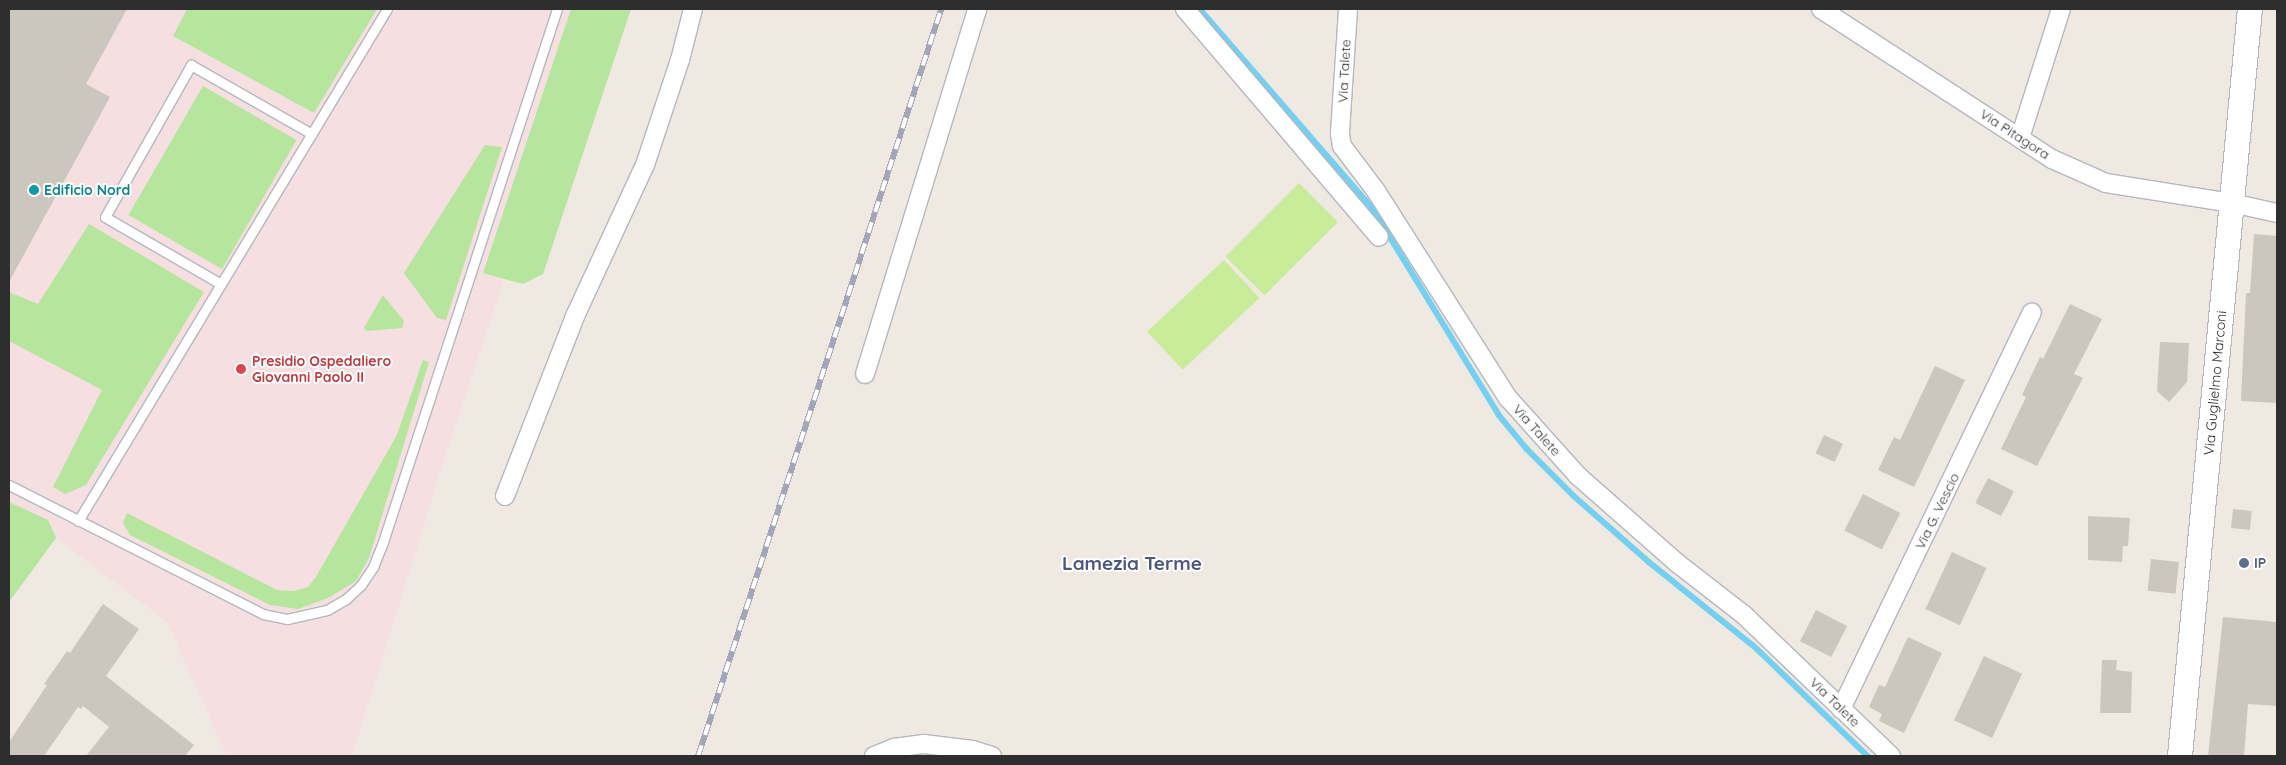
<!DOCTYPE html>
<html>
<head>
<meta charset="utf-8">
<style>
	body { margin:0 }
	#map { position:relative; width:2286px; height:765px; overflow:hidden; background:#efe9e1; font-family:Quicksand,sans-serif }
	div>[style] { position:absolute }
	.medical>* { inset:0; background:#f5dfe0 }
	.green>* { inset:0; background:#b6e59e; transform-origin:0 0 }
	.pitch>* { inset:0; background:#c9ec9a; transform-origin:0 0 }
	.stream>* { height:5.5px; margin:-2.75px; padding:0 2.75px; transform-origin:2.75px; border-radius:2.75px; background:#75cff0 }
	.building>* { inset:0; background:#cbc7bf; transform-origin:0 0 }
	.roads { filter:drop-shadow(1px 0 #b4b7c1) drop-shadow(-1px 0 #b4b7c1) drop-shadow(0 1px #b4b7c1) drop-shadow(0 -1px #b4b7c1) }
	.service>* { height:9px; margin:-4.5px; padding:0 4.5px; transform-origin:4.5px; border-radius:4.5px; background:#fff }
	.minor>* { height:18px; margin:-9px; padding:0 9px; transform-origin:9px; border-radius:9px; background:#fff }
	.secondary>* { height:24px; margin:-12px; padding:0 12px; transform-origin:12px; border-radius:12px; background:#fff }
	.rail>* { height:5.5px; margin-top:-2.75px; transform-origin:0; background:repeating-linear-gradient(90deg,#fff 0 11px,#a3a6b8 0 22px); box-sizing:border-box; border-block:1px solid #a3a6b8 }
	.dots>* { width:14px; height:14px; translate:-50% -50%; box-sizing:border-box; border:2px solid #fff; border-radius:50% }
	span { translate:-50% -50%; white-space:nowrap; text-align:center; line-height:1.15; -webkit-text-stroke:4px #fff; paint-order:stroke }
	.street-label { font-size:14px; color:#2e2e2e }
	.culture-label { font-size:14px; color:#0d838f; font-weight:700 }
	.left { translate:0 -50%; text-align:left }
	.health-label { font-size:14px; color:#be3a42; font-weight:700 }
	.service-label { font-size:14px; color:#4e5e75; font-weight:700 }
	.district-label { font-size:19px; color:#4d5680; font-weight:700 }
	.frame { position:absolute; inset:0; border:10px solid #2e2e2e; pointer-events:none }
</style>
</head>
<body>
<div id="map">
	<div class="medical">
		<div style="clip-path:polygon(9px 9px,631px 9px,543px 274px,523px 284px,504px 279px,446px 454px,352px 756px,227px 756px,167px 622px,56px 538px,9px 602px)"></div>
	</div>
	<div class="green">
		<div style="clip-path:polygon(187px 9px,377px 9px,314px 113px,173px 36px)"></div>
		<div style="clip-path:polygon(571px 9px,631px 9px,543px 274px,523px 284px,483px 273px)"></div>
		<div style="left:203px;top:86px;width:108px;height:149px;rotate:30deg"></div>
		<div style="clip-path:polygon(485px 145px,502px 147px,446px 320px,437px 318px,404px 273px)"></div>
		<div style="clip-path:polygon(89px 224px,204px 292px,86px 485px,65px 494px,53px 487px,102px 390px,9px 341px,9px 292px,38px 304px)"></div>
		<div style="clip-path:polygon(383px 295px,404px 321px,402px 328px,366px 331px,364px 328px)"></div>
		<div style="clip-path:polygon(423px 360px,429px 362px,369px 558px,356px 581px,328px 598px,298px 609px,270px 605px,130px 535px,123px 523px,127px 513px,277px 590px,294px 591px,308px 587px,316px 577px,397px 435px)"></div>
		<div style="clip-path:polygon(9px 502px,48px 520px,56px 538px,9px 602px)"></div>
	</div>
	<div class="pitch">
		<div style="left:1299px;top:183px;width:55px;height:104px;rotate:45deg"></div>
		<div style="left:1224px;top:260px;width:52px;height:105px;rotate:47deg"></div>
	</div>
	<div class="stream">
		<div style="left:1200px;top:9px;width:264px;rotate:49.1deg"></div>
		<div style="left:1373px;top:209px;width:241px;rotate:58.5deg"></div>
		<div style="left:1499px;top:415px;width:44px;rotate:50.5deg"></div>
		<div style="left:1527px;top:449px;width:66px;rotate:45deg"></div>
		<div style="left:1574px;top:496px;width:100px;rotate:41.3deg"></div>
		<div style="left:1649px;top:562px;width:134px;rotate:38.7deg"></div>
		<div style="left:1754px;top:646px;width:158px;rotate:44deg"></div>
	</div>
	<div class="building">
		<div style="clip-path:polygon(9px 9px,127px 9px,86px 84px,110px 97px,9px 282px)"></div>
		<div style="clip-path:polygon(2254px 234px,2277px 236px,2277px 403px,2241px 401px,2246px 293px,2250px 293px)"></div>
		<div style="clip-path:polygon(2070px 304px,2102px 319px,2074px 374px,2083px 378px,2037px 466px,2001px 449px,2026px 397px,2022px 395px,2040px 357px,2043px 359px)"></div>
		<div style="clip-path:polygon(2160px 342px,2189px 343px,2187px 382px,2169px 402px,2157px 391px)"></div>
		<div style="clip-path:polygon(1935px 366px,1965px 380px,1914px 487px,1878px 470px,1894px 437px,1900px 440px)"></div>
		<div style="left:1824px;top:435px;width:21px;height:20px;rotate:25deg"></div>
		<div style="left:1988px;top:478px;width:29px;height:28px;rotate:27deg"></div>
		<div style="left:1863px;top:494px;width:42px;height:41px;rotate:27deg"></div>
		<div style="left:2233px;top:509px;width:19px;height:19px;rotate:6deg"></div>
		<div style="clip-path:polygon(2088px 516px,2130px 518px,2128px 546px,2123px 546px,2122px 562px,2088px 560px)"></div>
		<div style="left:1952px;top:552px;width:38px;height:63px;rotate:25deg"></div>
		<div style="left:2151px;top:559px;width:28px;height:32px;rotate:6deg"></div>
		<div style="clip-path:polygon(103px 604px,139px 629px,106px 676px,194px 745px,185px 756px,86px 756px,109px 727px,83px 706px,81px 709px,78px 707px,44px 756px,9px 756px,9px 742px,47px 685px,44px 684px,67px 651px,70px 653px)"></div>
		<div style="left:1816px;top:610px;width:35px;height:35px;rotate:27deg"></div>
		<div style="clip-path:polygon(2223px 617px,2277px 622px,2277px 706px,2248px 704px,2244px 756px,2208px 756px)"></div>
		<div style="clip-path:polygon(1908px 637px,1942px 653px,1904px 733px,1879px 721px,1882px 714px,1869px 707px,1879px 685px,1885px 687px)"></div>
		<div style="left:1984px;top:656px;width:42px;height:71px;rotate:25deg"></div>
		<div style="clip-path:polygon(2102px 660px,2117px 660px,2116px 670px,2132px 672px,2131px 713px,2100px 713px)"></div>
	</div>
	<div class="roads">
		<div class="service">
			<div style="left:221px;top:284px;width:134px;rotate:-150deg"></div>
			<div style="left:105px;top:217px;width:175px;rotate:-60.5deg"></div>
			<div style="left:191px;top:65px;width:139px;rotate:29.7deg"></div>
			<div style="left:9px;top:485px;width:285px;rotate:26.9deg"></div>
			<div style="left:263px;top:614px;width:25px;rotate:12deg"></div>
			<div style="left:287px;top:619px;width:41px;rotate:-12.7deg"></div>
			<div style="left:327px;top:610px;width:22px;rotate:-30deg"></div>
			<div style="left:346px;top:599px;width:21px;rotate:-43deg"></div>
			<div style="left:361px;top:585px;width:22px;rotate:-56deg"></div>
			<div style="left:373px;top:567px;width:24px;rotate:-68deg"></div>
			<div style="left:382px;top:545px;width:564px;rotate:-71.92deg"></div>
			<div style="left:78px;top:521px;width:598px;rotate:-58.89deg"></div>
		</div>
		<div class="minor">
			<div style="left:1185px;top:9px;width:299px;rotate:49.6deg"></div>
			<div style="left:1348px;top:9px;width:125px;rotate:93.7deg"></div>
			<div style="left:1340px;top:134px;width:12px;rotate:81deg"></div>
			<div style="left:1342px;top:146px;width:56px;rotate:52.9deg"></div>
			<div style="left:1376px;top:191px;width:246px;rotate:57.5deg"></div>
			<div style="left:1508px;top:398px;width:105px;rotate:48.1deg"></div>
			<div style="left:1578px;top:476px;width:132px;rotate:41.3deg"></div>
			<div style="left:1677px;top:563px;width:85px;rotate:37.8deg"></div>
			<div style="left:1744px;top:615px;width:204px;rotate:43.8deg"></div>
			<div style="left:1821px;top:9px;width:275px;rotate:33deg"></div>
			<div style="left:2052px;top:159px;width:59px;rotate:24deg"></div>
			<div style="left:2106px;top:183px;width:128px;rotate:9deg"></div>
			<div style="left:2232px;top:203px;width:46px;rotate:12.5deg"></div>
			<div style="left:2020px;top:138px;width:135px;rotate:-72.4deg"></div>
			<div style="left:865px;top:374px;width:382px;rotate:-72.9deg"></div>
			<div style="left:505px;top:496px;width:195px;rotate:-68.7deg"></div>
			<div style="left:576px;top:314px;width:164px;rotate:-65.2deg"></div>
			<div style="left:645px;top:165px;width:111px;rotate:-71.6deg"></div>
			<div style="left:680px;top:60px;width:53px;rotate:-75.7deg"></div>
			<div style="left:1841px;top:709px;width:440px;rotate:-64.3deg"></div>
			<div style="left:874px;top:756px;width:22px;rotate:-22deg"></div>
			<div style="left:894px;top:748px;width:30px;rotate:-8deg"></div>
			<div style="left:924px;top:744px;width:49px;rotate:7deg"></div>
			<div style="left:973px;top:750px;width:20px;rotate:18deg"></div>
		</div>
		<div class="secondary">
			<div style="left:2180px;top:756px;width:750px;rotate:-84.65deg"></div>
		</div>
	</div>
	<div class="rail">
		<div style="left:698px;top:756px;width:786px;rotate:-71.98deg"></div>
	</div>
	<div class="dots">
		<div style="left:34px;top:190px;background:#0f9aa8"></div>
		<div style="left:241px;top:369px;background:#e0444e"></div>
		<div style="left:2244px;top:563px;background:#5c6f8a"></div>
	</div>
	<div class="street-label">
		<span style="left:1344px;top:71px;rotate:-87deg">Via Talete</span>
		<span style="left:2015px;top:134px;rotate:33deg">Via Pitagora</span>
		<span style="left:2215px;top:383px;rotate:-85deg">Via Guglielmo Marconi</span>
		<span style="left:1537px;top:430px;rotate:48deg">Via Talete</span>
		<span style="left:1937px;top:511px;rotate:-64deg">Via G. Vescio</span>
		<span style="left:1835px;top:702px;rotate:44deg">Via Talete</span>
	</div>
	<div class="culture-label">
		<span class="left" style="left:44px;top:190px">Edificio Nord</span>
	</div>
	<div class="health-label">
		<span class="left" style="left:252px;top:369px">Presidio Ospedaliero<br>Giovanni Paolo II</span>
	</div>
	<div class="service-label">
		<span class="left" style="left:2254px;top:563px">IP</span>
	</div>
	<div class="district-label">
		<span style="left:1132px;top:564px">Lamezia Terme</span>
	</div>
	<div class="frame"></div>
</div>
</body>
</html>
